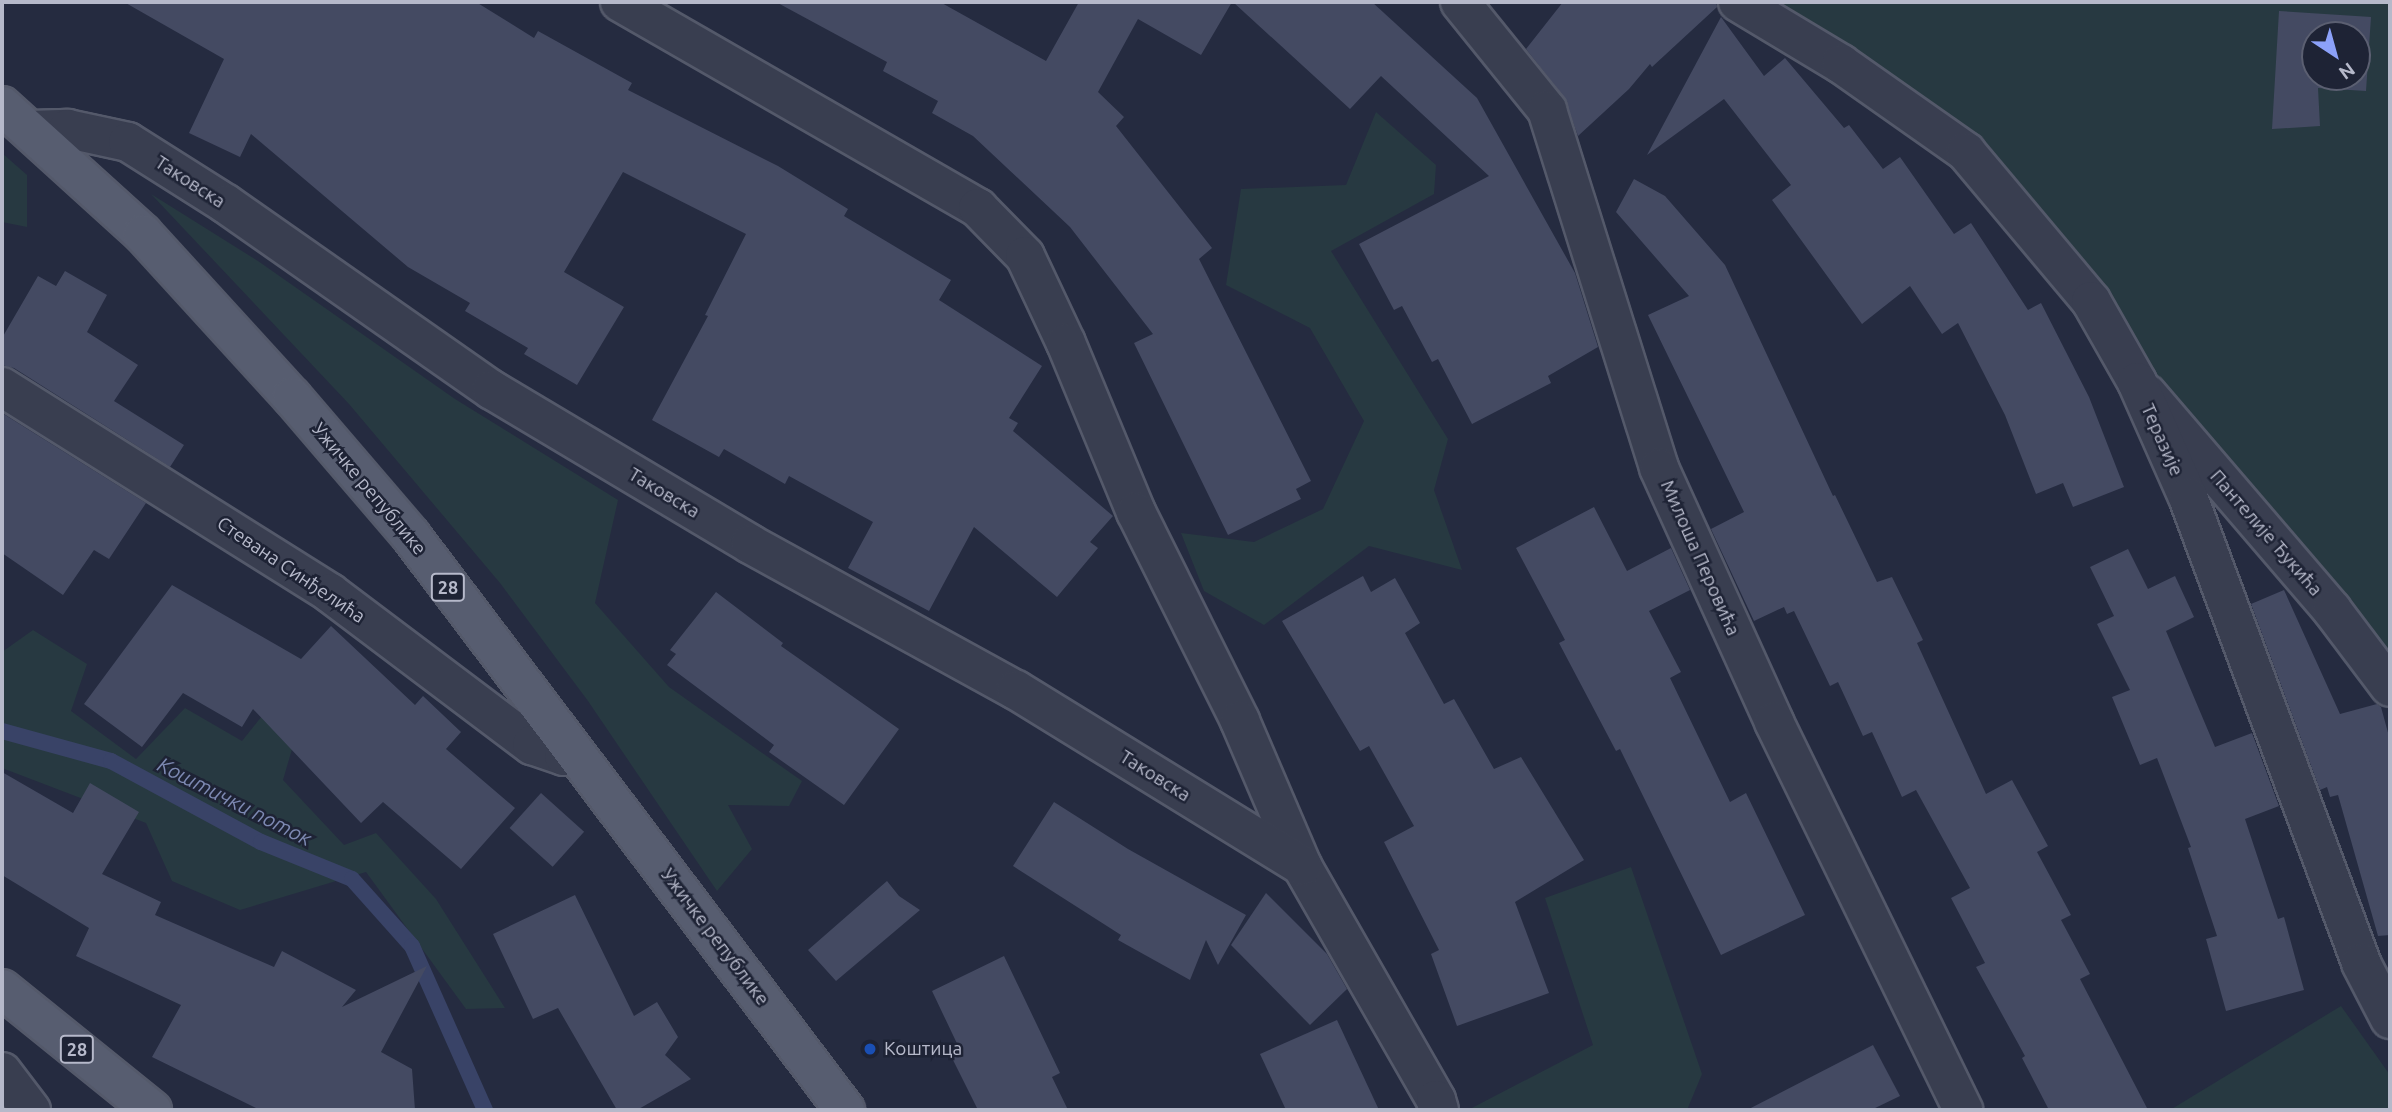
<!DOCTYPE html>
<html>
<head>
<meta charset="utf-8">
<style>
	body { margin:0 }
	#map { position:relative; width:2392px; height:1112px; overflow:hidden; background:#252b40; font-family:Ubuntu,sans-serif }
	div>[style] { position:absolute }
	.green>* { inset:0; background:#273941 }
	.stream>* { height:16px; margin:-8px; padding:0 8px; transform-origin:8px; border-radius:8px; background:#394367 }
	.building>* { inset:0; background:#444a62; transform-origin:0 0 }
	.roads { filter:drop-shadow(2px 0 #54596a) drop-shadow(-2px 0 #54596a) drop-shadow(0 2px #54596a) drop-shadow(0 -2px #54596a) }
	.minor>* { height:38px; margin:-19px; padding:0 19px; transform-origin:19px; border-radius:19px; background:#393e50 }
	.tertiary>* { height:38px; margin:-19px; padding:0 19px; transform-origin:19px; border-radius:19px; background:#393e50 }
	.primary>* { height:38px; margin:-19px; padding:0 19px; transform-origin:19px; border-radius:19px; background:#575d70 }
	.dots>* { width:19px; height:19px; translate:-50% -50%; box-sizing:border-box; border:4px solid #1e2335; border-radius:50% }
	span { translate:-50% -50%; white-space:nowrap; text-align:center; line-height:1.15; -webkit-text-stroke:5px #1e2335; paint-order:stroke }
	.shield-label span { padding:2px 5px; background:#1e2335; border:2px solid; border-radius:5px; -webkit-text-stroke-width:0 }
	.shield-label { font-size:18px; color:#b6b9ca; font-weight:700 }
	.street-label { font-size:19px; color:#b6b9ca }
	.poi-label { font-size:19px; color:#b6b9ca }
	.left { translate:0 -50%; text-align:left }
	.water-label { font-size:21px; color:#7d89b2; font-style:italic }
	.frame { position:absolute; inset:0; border:4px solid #b6b9ca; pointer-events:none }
	.north { position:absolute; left:2301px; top:21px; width:70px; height:70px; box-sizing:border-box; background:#1e2335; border:2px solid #5b5f71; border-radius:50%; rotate:144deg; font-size:19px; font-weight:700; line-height:28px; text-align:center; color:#b6b9ca }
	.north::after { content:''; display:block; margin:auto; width:24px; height:32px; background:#8ca1f9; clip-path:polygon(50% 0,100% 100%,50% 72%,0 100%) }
</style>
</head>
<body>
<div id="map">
	<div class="green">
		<div style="clip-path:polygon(evenodd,1753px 2px,2390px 2px,2390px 651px,2289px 531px,2142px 375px,1939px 125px,1753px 2px,2315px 35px,2357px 35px,2357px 77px,2315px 77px,2315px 35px)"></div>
		<div style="clip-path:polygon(1376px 112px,1436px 165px,1434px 194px,1331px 251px,1448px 439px,1434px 490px,1462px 570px,1369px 546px,1264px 625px,1204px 591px,1181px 533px,1254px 542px,1323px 509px,1364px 421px,1310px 328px,1226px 285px,1241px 189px,1346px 185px)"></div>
		<div style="clip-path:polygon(2px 153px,27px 175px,27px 227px,2px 222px)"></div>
		<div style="clip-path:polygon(151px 194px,258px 261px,455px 399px,618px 500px,595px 603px,669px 687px,802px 781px,789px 806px,728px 805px,752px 849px,717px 891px,588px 701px,500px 583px,349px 404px)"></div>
		<div style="clip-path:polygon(33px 630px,87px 664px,71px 711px,136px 759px,185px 708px,242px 741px,266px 711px,295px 739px,283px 780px,344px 845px,376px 833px,436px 899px,505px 1008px,466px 1009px,366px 872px,240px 910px,172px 881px,146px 823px,2px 768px,2px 652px)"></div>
		<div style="clip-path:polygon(1631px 867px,1702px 1074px,1687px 1110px,1468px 1110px,1593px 1045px,1545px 898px)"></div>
		<div style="clip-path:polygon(2341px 1006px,2390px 1075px,2390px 1110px,2170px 1110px)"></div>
	</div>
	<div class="stream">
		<div style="left:2px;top:731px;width:113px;rotate:15.4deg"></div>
		<div style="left:111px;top:761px;width:170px;rotate:28.4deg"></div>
		<div style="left:261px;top:842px;width:98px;rotate:22.1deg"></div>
		<div style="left:352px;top:879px;width:90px;rotate:48.2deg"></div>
		<div style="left:412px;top:946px;width:180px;rotate:66deg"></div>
	</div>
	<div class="building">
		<div style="clip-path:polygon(124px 2px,476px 2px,534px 38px,538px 31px,632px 83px,628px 90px,778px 166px,848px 209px,844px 216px,951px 280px,939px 300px,1042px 366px,1009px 418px,1018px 423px,1013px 431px,1113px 516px,1090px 542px,1098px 548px,1057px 597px,974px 527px,929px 611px,848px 568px,873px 522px,789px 476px,785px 484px,724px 449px,719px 457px,652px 420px,708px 316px,705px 315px,746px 234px,623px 172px,564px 272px,624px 307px,577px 385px,524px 354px,528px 348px,465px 311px,470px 303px,408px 267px,251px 134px,240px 157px,189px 133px,224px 59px)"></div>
		<div style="clip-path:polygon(776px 2px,940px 2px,1046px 61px,1079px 2px,1232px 2px,1201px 55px,1138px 19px,1098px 92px,1124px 117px,1116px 126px,1212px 248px,1199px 259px,1311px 481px,1296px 489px,1301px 499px,1228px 535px,1134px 343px,1153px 334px,1070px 227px,973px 136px,932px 113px,938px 101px,883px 71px,887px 62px)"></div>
		<div style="clip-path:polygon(1233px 2px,1372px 2px,1477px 98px,1575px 273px,1598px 347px,1548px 376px,1551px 383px,1472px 424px,1438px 359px,1432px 362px,1402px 306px,1394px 310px,1359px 244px,1489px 176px,1381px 76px,1350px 109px)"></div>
		<div style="clip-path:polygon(1563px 2px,1716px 2px,1717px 7px,1652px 67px,1650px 64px,1629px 89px,1578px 136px,1564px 97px,1526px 49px)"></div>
		<div style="clip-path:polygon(evenodd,2279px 11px,2371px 17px,2366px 91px,2318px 88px,2320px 126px,2272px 129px,2279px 11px,2315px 35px,2357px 35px,2357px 77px,2315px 77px,2315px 35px)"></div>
		<div style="clip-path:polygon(1721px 17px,1764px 76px,1785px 58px,1844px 128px,1849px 125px,1883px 169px,1900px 157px,1954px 234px,1971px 223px,2028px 310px,2041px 303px,2089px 397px,2124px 487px,2073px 507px,2063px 483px,2036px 494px,2005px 415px,1958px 323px,1942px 334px,1910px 286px,1862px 324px,1772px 200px,1791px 185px,1724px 99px,1647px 155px)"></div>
		<div style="clip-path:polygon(1634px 179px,1665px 196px,1725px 265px,1833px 496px,1835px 495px,1877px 582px,1892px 577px,1923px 640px,1917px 643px,1986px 794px,2012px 780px,2048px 846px,2037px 852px,2071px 915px,2061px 920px,2090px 974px,2080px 979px,2148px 1110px,2049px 1110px,2022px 1058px,2025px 1056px,1976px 967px,1985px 963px,1951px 898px,1970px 888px,1916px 790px,1902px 797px,1872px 732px,1863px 736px,1838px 682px,1830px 686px,1794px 611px,1787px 614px,1784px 607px,1754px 621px,1711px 529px,1744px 512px,1648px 315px,1689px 296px,1616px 212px)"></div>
		<div style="clip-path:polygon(65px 271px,107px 295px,87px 332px,138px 365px,114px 401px,184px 445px,170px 467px,14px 368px,2px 365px,2px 338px,38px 276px,56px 286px)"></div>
		<div style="clip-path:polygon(2px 413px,146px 503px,109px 559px,94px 550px,63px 595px,2px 553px)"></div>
		<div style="clip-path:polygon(1594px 507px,1627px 571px,1671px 548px,1690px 590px,1649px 611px,1681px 672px,1670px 678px,1730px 802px,1746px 793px,1805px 915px,1721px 955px,1620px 749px,1616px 751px,1559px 643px,1565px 640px,1516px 548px)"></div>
		<div style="clip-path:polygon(2128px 549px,2148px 589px,2175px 576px,2194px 617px,2166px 631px,2215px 747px,2252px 733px,2279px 806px,2245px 819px,2278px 919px,2284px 917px,2304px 990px,2226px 1011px,2206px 939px,2217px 936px,2188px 848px,2191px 847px,2157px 758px,2140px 765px,2112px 697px,2130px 690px,2097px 624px,2114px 616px,2090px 567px)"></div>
		<div style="clip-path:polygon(1363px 576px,1371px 592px,1395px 578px,1420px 623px,1405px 633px,1444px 704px,1454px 699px,1494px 769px,1521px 757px,1584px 860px,1515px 902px,1549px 993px,1457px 1026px,1431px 954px,1439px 950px,1384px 842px,1414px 826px,1369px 746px,1360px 751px,1282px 621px)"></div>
		<div style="clip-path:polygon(172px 585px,301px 659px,331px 626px,415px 705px,423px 696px,461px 732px,446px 749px,515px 808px,461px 869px,383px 802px,361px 823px,253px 709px,242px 727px,183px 693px,142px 747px,84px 704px)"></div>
		<div style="clip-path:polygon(2284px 590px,2340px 714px,2377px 704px,2381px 707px,2390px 740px,2390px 935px,2378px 936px,2338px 795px,2330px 797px,2327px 787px,2320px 790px,2251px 604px)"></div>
		<div style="clip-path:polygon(716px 592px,783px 643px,781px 646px,899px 729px,844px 805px,769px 752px,774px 745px,667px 665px,676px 654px,670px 650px)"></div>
		<div style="clip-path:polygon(2px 772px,73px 813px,90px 783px,139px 812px,102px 874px,161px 902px,155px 915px,274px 967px,282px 951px,356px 990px,342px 1007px,427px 966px,381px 1052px,412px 1069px,415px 1110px,260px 1110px,152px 1057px,181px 1005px,76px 956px,89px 928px,2px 875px)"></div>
		<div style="left:541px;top:793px;width:58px;height:47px;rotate:42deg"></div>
		<div style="clip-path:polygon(1054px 802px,1128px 849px,1246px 915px,1218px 965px,1206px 940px,1190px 980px,1118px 940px,1121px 935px,1013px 866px)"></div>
		<div style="clip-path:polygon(887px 881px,899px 896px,920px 910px,836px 981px,808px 950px)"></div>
		<div style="clip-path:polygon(1266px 893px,1327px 954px,1347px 989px,1310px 1025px,1231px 945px)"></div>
		<div style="clip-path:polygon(575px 895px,634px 1016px,657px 1002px,678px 1037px,665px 1055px,691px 1079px,637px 1110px,617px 1110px,558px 1008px,533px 1019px,493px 934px)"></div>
		<div style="clip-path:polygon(1004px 956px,1060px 1073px,1052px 1077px,1068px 1110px,978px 1110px,952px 1058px,962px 1054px,932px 991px)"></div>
		<div style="clip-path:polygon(1337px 1020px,1379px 1110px,1286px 1110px,1260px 1054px)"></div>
		<div style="clip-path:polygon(1873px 1045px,1900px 1096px,1871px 1110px,1747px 1110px)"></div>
	</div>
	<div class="roads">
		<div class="minor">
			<div style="left:620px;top:2px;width:413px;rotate:29.9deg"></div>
			<div style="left:978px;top:208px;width:67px;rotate:45.6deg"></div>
			<div style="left:1025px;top:256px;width:96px;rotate:64.8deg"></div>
			<div style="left:1066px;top:343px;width:183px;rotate:67.5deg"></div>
			<div style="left:1136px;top:512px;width:233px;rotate:63.5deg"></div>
			<div style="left:1240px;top:721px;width:158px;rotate:66.8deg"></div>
			<div style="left:1302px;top:866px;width:270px;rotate:60.2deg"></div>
			<div style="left:1436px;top:1100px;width:10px;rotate:73deg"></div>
			<div style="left:1460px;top:2px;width:139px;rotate:51.1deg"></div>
			<div style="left:1547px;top:110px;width:375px;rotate:72.6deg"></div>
			<div style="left:1659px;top:468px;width:279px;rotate:65.6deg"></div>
			<div style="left:1774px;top:722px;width:432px;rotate:64deg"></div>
			<div style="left:31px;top:130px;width:37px;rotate:-2deg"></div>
			<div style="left:68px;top:129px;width:61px;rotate:12.2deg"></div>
			<div style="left:128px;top:142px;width:116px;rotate:32.3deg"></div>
			<div style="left:226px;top:204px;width:325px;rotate:35deg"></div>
			<div style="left:492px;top:390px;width:300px;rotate:30.8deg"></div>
			<div style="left:750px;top:544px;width:303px;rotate:28.8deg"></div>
			<div style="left:1016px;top:690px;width:336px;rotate:31.6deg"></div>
			<div style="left:2px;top:387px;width:387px;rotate:32.1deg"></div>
			<div style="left:330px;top:593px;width:253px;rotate:37deg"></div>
			<div style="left:532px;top:745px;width:34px;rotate:19deg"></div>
			<div style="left:564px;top:756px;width:9px;rotate:-18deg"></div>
			<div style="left:2147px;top:394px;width:284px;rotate:49.4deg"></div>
			<div style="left:2332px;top:610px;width:96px;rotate:53deg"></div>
			<div style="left:2px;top:1072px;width:48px;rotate:52.7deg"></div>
		</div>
		<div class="tertiary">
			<div style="left:1738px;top:2px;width:120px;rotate:31deg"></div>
			<div style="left:1841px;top:64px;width:153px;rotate:35.1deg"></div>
			<div style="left:1966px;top:152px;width:194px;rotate:50deg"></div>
			<div style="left:2091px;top:301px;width:93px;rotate:60.4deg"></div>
			<div style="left:2137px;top:382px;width:126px;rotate:66.1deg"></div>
			<div style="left:2188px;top:497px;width:497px;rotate:69.6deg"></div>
			<div style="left:2361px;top:963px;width:63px;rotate:62.6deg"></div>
		</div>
		<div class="primary">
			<div style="left:2px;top:106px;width:190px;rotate:42.2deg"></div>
			<div style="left:143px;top:234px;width:221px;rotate:47.6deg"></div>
			<div style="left:292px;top:397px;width:183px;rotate:49.4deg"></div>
			<div style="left:411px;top:536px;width:720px;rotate:52.91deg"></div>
			<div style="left:2px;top:989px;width:193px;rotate:38.9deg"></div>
		</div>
	</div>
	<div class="dots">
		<div style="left:870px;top:1049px;background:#1a4fb4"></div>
	</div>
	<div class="shield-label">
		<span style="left:448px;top:587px">28</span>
		<span style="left:77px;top:1049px">28</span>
	</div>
	<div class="street-label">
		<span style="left:190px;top:182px;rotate:33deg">Таковска</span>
		<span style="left:2162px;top:440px;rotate:66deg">Теразије</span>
		<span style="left:369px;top:489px;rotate:50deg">Ужичке републике</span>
		<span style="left:664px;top:493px;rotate:31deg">Таковска</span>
		<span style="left:2266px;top:533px;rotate:49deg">Пантелије Ђукића</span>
		<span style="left:1700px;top:558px;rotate:66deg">Милоша Перовића</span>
		<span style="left:291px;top:570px;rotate:34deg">Стевана Синђелића</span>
		<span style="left:1155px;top:776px;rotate:32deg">Таковска</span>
		<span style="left:715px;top:937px;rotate:53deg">Ужичке републике</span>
	</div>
	<div class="poi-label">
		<span class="left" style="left:884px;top:1049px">Коштица</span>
	</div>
	<div class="water-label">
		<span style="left:235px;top:801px;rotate:27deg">Коштички поток</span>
	</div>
	<div class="frame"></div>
	<div class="north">N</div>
</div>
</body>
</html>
